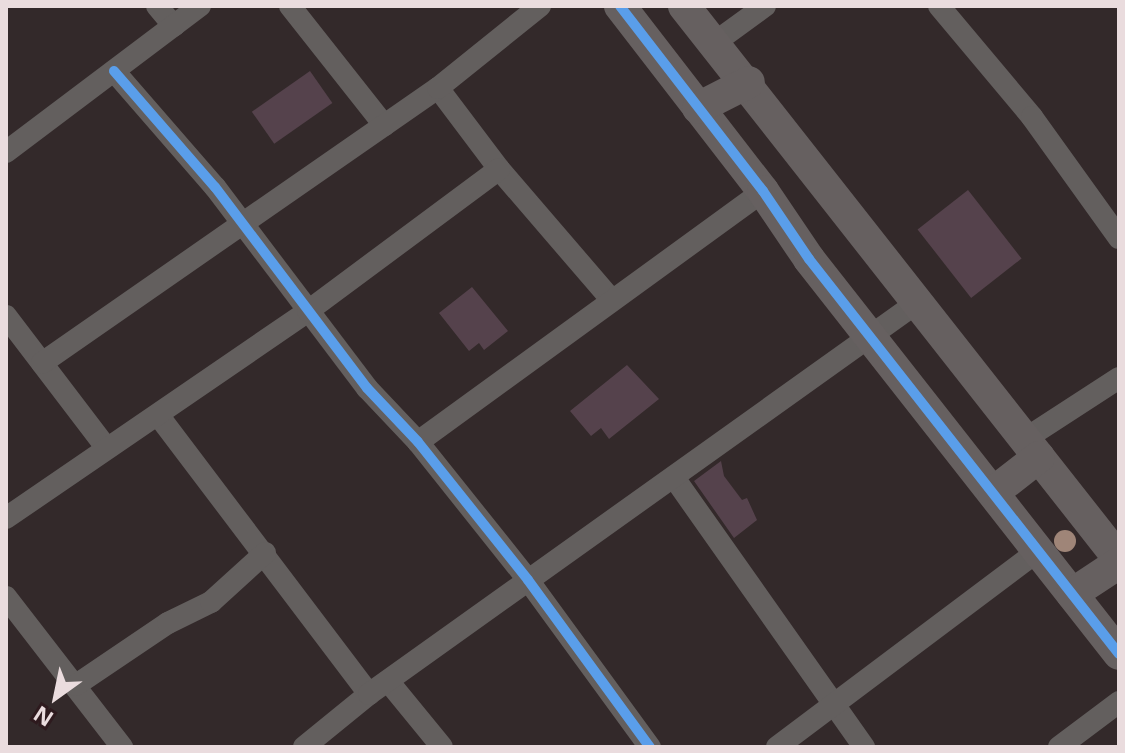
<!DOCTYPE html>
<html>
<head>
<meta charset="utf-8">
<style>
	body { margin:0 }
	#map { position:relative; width:1125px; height:753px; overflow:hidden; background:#33292a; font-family:"Noto Sans",sans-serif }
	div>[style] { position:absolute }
	.building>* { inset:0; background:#55424c; transform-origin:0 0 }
	.street>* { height:22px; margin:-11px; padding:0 11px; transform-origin:11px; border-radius:11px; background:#635f5e }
	.secondary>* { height:32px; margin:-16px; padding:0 16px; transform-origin:16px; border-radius:16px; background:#666060 }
	.cycleway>* { height:10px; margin:-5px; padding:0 5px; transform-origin:5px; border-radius:5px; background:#5a9eea }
	.trees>* { width:22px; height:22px; margin:-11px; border-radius:50%; background:#9f8578 }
	span { translate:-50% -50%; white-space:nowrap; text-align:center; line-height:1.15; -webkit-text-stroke:6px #2e1a1e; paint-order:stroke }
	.frame { position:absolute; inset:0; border:8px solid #eadcde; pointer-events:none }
	.north { position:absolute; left:16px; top:657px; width:80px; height:80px; -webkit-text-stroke:6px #2e1a1e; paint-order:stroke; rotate:213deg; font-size:22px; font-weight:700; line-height:32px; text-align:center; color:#eadcde }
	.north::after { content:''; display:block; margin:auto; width:28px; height:36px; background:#eadcde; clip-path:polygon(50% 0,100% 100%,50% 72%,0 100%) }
</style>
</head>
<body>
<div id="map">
	<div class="building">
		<div style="left:310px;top:71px;width:39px;height:71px;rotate:55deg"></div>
		<div style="left:968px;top:190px;width:87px;height:64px;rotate:52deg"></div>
		<div style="clip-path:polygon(472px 287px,508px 331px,484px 350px,479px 343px,469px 351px,439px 313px)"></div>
		<div style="clip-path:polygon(627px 365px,659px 399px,609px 439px,601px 428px,591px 436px,570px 411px)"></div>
		<div style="clip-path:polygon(721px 461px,724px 476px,742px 500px,747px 498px,757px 520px,734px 538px,694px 481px)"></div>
	</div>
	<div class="street">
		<div style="left:157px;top:6px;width:26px;rotate:50deg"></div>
		<div style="left:290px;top:6px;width:152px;rotate:51.7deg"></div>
		<div style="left:939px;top:6px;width:145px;rotate:50deg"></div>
		<div style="left:1032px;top:117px;width:149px;rotate:54.3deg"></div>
		<div style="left:714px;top:43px;width:63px;rotate:-36deg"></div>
		<div style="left:114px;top:71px;width:154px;rotate:49deg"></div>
		<div style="left:215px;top:187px;width:252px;rotate:52.9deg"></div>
		<div style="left:367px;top:388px;width:74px;rotate:46.6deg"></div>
		<div style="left:418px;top:442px;width:176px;rotate:51.4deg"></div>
		<div style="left:528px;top:580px;width:207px;rotate:53.9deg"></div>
		<div style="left:438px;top:88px;width:101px;rotate:53deg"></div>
		<div style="left:499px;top:169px;width:172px;rotate:49.3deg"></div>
		<div style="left:6px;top:152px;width:243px;rotate:-37deg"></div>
		<div style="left:6px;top:316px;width:163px;rotate:52.7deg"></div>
		<div style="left:42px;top:363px;width:482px;rotate:-34.8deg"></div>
		<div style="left:438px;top:88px;width:131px;rotate:-38.8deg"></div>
		<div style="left:158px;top:415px;width:350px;rotate:52.9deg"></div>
		<div style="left:1025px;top:439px;width:112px;rotate:-33deg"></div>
		<div style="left:418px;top:442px;width:427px;rotate:-36deg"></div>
		<div style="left:675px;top:479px;width:328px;rotate:54.8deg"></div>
		<div style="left:6px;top:518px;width:366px;rotate:-34.4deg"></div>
		<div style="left:308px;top:311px;width:238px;rotate:-36.6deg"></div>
		<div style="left:6px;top:597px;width:190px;rotate:52.3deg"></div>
		<div style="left:388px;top:681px;width:85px;rotate:50.7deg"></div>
		<div style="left:76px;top:685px;width:111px;rotate:-34deg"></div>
		<div style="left:168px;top:623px;width:48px;rotate:-26deg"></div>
		<div style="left:211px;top:602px;width:73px;rotate:-42.2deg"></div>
		<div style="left:304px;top:747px;width:84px;rotate:-39.2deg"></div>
		<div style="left:369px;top:694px;width:675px;rotate:-35.53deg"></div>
		<div style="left:777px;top:747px;width:328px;rotate:-36.9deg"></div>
		<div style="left:1059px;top:747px;width:75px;rotate:-36.9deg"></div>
	</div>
	<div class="secondary">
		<div style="left:620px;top:6px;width:234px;rotate:52.3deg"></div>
		<div style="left:763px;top:191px;width:82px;rotate:55.9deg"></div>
		<div style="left:809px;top:259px;width:502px;rotate:51.87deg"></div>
		<div style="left:684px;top:6px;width:704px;rotate:51.81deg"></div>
		<div style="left:698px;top:108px;width:57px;rotate:-27deg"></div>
		<div style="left:994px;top:492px;width:57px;rotate:-37.9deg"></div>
		<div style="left:1072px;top:594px;width:56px;rotate:-33.4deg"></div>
	</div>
	<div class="cycleway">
		<div style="left:620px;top:6px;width:234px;rotate:52.3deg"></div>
		<div style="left:763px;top:191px;width:82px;rotate:55.9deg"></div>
		<div style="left:809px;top:259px;width:502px;rotate:51.87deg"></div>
		<div style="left:114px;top:71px;width:154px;rotate:49deg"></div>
		<div style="left:215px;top:187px;width:252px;rotate:52.9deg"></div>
		<div style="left:367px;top:388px;width:74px;rotate:46.6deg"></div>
		<div style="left:418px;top:442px;width:176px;rotate:51.4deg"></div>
		<div style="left:528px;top:580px;width:207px;rotate:53.9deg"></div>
	</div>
	<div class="trees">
		<div style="left:1065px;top:541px"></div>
	</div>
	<div class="frame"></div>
	<div class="north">N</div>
</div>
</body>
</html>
